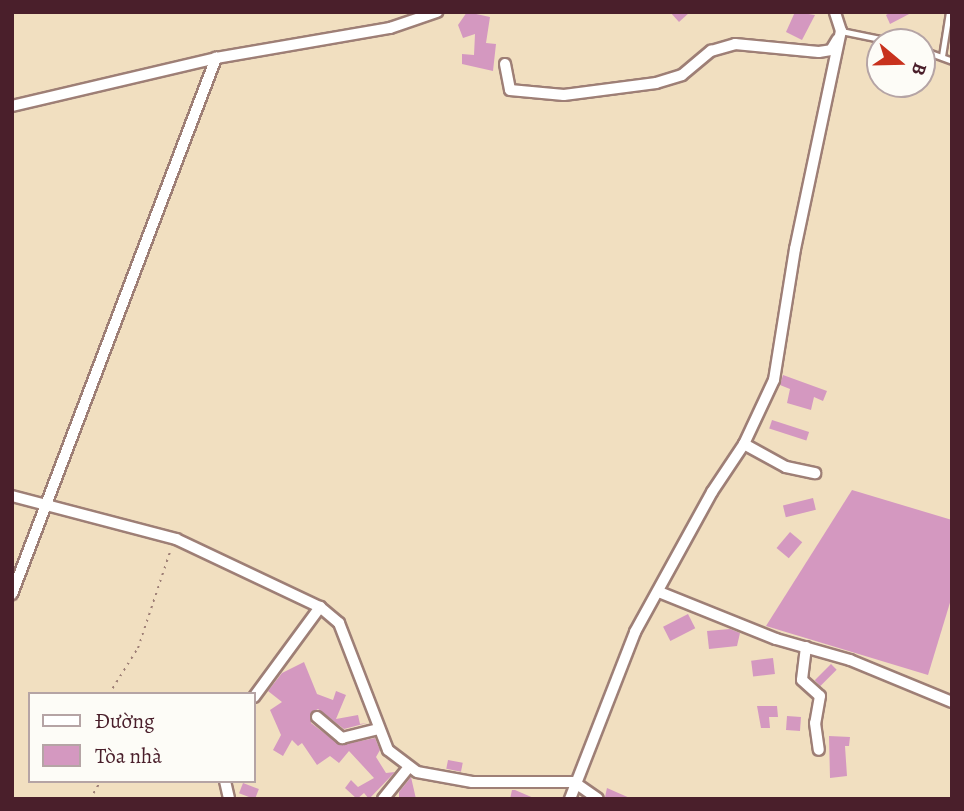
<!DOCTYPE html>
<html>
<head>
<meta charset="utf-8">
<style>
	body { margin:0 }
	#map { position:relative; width:964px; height:811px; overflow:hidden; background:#f1dfc0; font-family:Alegreya,serif }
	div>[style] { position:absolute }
	.building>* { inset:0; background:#d498c0; transform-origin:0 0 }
	.path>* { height:2px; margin-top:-1px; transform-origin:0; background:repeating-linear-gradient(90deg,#9e7f76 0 2px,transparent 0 7px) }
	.roads { filter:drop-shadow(2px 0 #9e7f76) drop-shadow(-2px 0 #9e7f76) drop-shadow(0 2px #9e7f76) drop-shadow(0 -2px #9e7f76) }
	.service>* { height:5px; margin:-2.5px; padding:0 2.5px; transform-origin:2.5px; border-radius:2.5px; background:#fff }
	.minor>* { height:10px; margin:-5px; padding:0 5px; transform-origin:5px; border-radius:5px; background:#fff }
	span { translate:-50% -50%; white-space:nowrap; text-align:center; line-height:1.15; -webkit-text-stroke:7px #fdfcf7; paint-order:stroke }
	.frame { position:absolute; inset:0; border:14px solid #4a1f2b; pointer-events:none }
	.legend { position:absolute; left:28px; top:692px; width:228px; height:91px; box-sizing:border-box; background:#fdfcf7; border:2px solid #b5a4a5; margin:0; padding:9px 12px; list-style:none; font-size:21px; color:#4a1f2b }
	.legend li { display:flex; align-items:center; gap:14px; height:35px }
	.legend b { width:35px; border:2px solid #b5a4a5 }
	.north { position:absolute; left:866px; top:28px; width:70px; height:70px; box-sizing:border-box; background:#fdfcf7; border:2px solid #b5a4a5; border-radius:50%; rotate:109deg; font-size:19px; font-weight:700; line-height:28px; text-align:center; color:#4a1f2b }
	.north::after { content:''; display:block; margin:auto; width:24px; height:32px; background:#c8321e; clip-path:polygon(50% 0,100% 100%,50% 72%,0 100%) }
</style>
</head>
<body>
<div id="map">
	<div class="building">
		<div style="clip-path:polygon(467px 12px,490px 17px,486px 43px,496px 44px,493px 71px,462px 64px,462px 54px,474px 55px,475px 34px,463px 38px,458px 25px)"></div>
		<div style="clip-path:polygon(670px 12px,690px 12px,679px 22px)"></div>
		<div style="clip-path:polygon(795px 12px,815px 15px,802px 40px,786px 32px)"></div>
		<div style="clip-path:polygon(891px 12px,913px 12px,890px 24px,886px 15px)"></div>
		<div style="clip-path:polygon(783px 375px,827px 391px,823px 401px,814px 397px,811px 410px,787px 403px,790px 389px,780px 385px)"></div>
		<div style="left:772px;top:420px;width:39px;height:9px;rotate:18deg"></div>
		<div style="clip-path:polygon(852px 490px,952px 520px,952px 596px,928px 675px,766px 626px)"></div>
		<div style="left:813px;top:498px;width:12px;height:31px;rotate:76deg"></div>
		<div style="left:790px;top:532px;width:16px;height:21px;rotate:40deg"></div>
		<div style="left:688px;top:614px;width:16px;height:28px;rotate:63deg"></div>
		<div style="clip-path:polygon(730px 629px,740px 633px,737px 646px,709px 649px,707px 631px)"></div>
		<div style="left:773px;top:658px;width:16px;height:22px;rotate:83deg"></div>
		<div style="clip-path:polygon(304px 662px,317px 694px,333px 700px,336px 691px,346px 695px,336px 719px,358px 715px,360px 724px,367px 723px,344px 729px,318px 709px,311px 713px,311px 723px,340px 745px,375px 738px,380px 750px,376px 757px,386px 773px,395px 772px,369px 799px,364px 793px,357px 799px,345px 788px,351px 780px,358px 787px,374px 778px,349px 751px,339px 763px,330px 756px,317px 765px,302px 743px,298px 746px,292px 740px,283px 756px,273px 750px,281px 735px,270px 710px,282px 702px,268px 691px,282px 673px)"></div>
		<div style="left:831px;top:664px;width:8px;height:23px;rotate:45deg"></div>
		<div style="clip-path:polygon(757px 706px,777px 706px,778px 717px,769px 717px,770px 728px,761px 728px)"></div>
		<div style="left:787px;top:716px;width:14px;height:14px;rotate:4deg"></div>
		<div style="clip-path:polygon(829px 736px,850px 737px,849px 746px,845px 746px,847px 776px,830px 778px)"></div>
		<div style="left:448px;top:760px;width:15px;height:9px;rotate:11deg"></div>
		<div style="clip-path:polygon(411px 777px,416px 799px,399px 799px,399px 792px)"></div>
		<div style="left:243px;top:783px;width:17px;height:11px;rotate:21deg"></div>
		<div style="clip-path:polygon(607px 788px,632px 799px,605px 797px)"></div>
		<div style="clip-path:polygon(512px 790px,515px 790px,536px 799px,510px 799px)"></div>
	</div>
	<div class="path">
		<div style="left:109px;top:694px;width:54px;rotate:-57.8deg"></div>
		<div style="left:138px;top:648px;width:104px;rotate:-71.6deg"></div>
		<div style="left:90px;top:799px;width:21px;rotate:-59deg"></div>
	</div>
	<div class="roads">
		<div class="service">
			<div style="left:841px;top:31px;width:55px;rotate:11.5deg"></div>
			<div style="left:922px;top:50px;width:32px;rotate:20deg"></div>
			<div style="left:942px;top:56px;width:45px;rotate:-81deg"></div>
		</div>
		<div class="minor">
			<div style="left:505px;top:64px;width:26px;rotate:79deg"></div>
			<div style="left:510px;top:90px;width:54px;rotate:5.3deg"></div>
			<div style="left:564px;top:95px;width:93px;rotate:-7.4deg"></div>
			<div style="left:656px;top:83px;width:27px;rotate:-17deg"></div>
			<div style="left:682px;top:75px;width:38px;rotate:-40deg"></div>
			<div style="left:711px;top:51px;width:25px;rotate:-16deg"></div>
			<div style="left:735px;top:44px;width:84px;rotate:5.4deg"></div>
			<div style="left:819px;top:52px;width:12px;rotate:-9deg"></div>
			<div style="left:831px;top:50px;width:12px;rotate:-59deg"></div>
			<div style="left:12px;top:106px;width:210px;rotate:-13.2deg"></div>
			<div style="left:216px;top:58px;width:177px;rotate:-9.8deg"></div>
			<div style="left:390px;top:28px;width:50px;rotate:-18.8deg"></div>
			<div style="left:744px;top:444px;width:48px;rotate:28.7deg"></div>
			<div style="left:786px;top:467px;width:30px;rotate:12deg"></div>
			<div style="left:12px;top:496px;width:170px;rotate:14.7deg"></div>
			<div style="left:176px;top:539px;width:159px;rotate:25.3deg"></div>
			<div style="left:320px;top:607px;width:25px;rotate:40deg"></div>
			<div style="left:339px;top:623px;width:136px;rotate:68.9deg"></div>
			<div style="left:388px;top:750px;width:36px;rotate:37deg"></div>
			<div style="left:417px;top:772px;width:56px;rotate:10.3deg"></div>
			<div style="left:472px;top:782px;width:102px"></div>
			<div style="left:574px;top:782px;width:29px;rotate:35deg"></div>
			<div style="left:659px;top:592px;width:126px;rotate:21.9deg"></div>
			<div style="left:776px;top:639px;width:77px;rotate:15.8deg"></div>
			<div style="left:850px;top:660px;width:110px;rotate:22.4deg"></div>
			<div style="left:12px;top:594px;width:574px;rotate:-69.16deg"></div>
			<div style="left:806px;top:647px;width:33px;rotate:97deg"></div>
			<div style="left:802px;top:680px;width:24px;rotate:42deg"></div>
			<div style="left:820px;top:696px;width:27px;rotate:100deg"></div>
			<div style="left:815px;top:723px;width:27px;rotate:82deg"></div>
			<div style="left:254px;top:697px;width:112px;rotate:-53.7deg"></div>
			<div style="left:317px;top:717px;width:33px;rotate:40deg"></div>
			<div style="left:342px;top:738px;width:36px;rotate:-14deg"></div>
			<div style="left:225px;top:781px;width:18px;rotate:77deg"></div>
			<div style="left:383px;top:799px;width:41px;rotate:-50.9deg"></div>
			<div style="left:570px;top:799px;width:179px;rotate:-68.7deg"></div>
			<div style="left:635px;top:632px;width:160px;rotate:-61.2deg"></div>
			<div style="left:712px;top:492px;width:58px;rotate:-56.3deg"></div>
			<div style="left:744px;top:444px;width:71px;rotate:-64.9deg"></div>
			<div style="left:774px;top:380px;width:133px;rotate:-80.9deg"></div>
			<div style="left:795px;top:249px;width:223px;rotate:-78.1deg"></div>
			<div style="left:841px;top:31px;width:20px;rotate:-108deg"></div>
		</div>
	</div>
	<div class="frame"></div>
	<ul class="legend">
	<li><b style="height:9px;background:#fff"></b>Đường</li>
	<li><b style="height:19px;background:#d498c0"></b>Tòa nhà</li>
	</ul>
	<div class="north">B</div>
</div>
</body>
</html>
